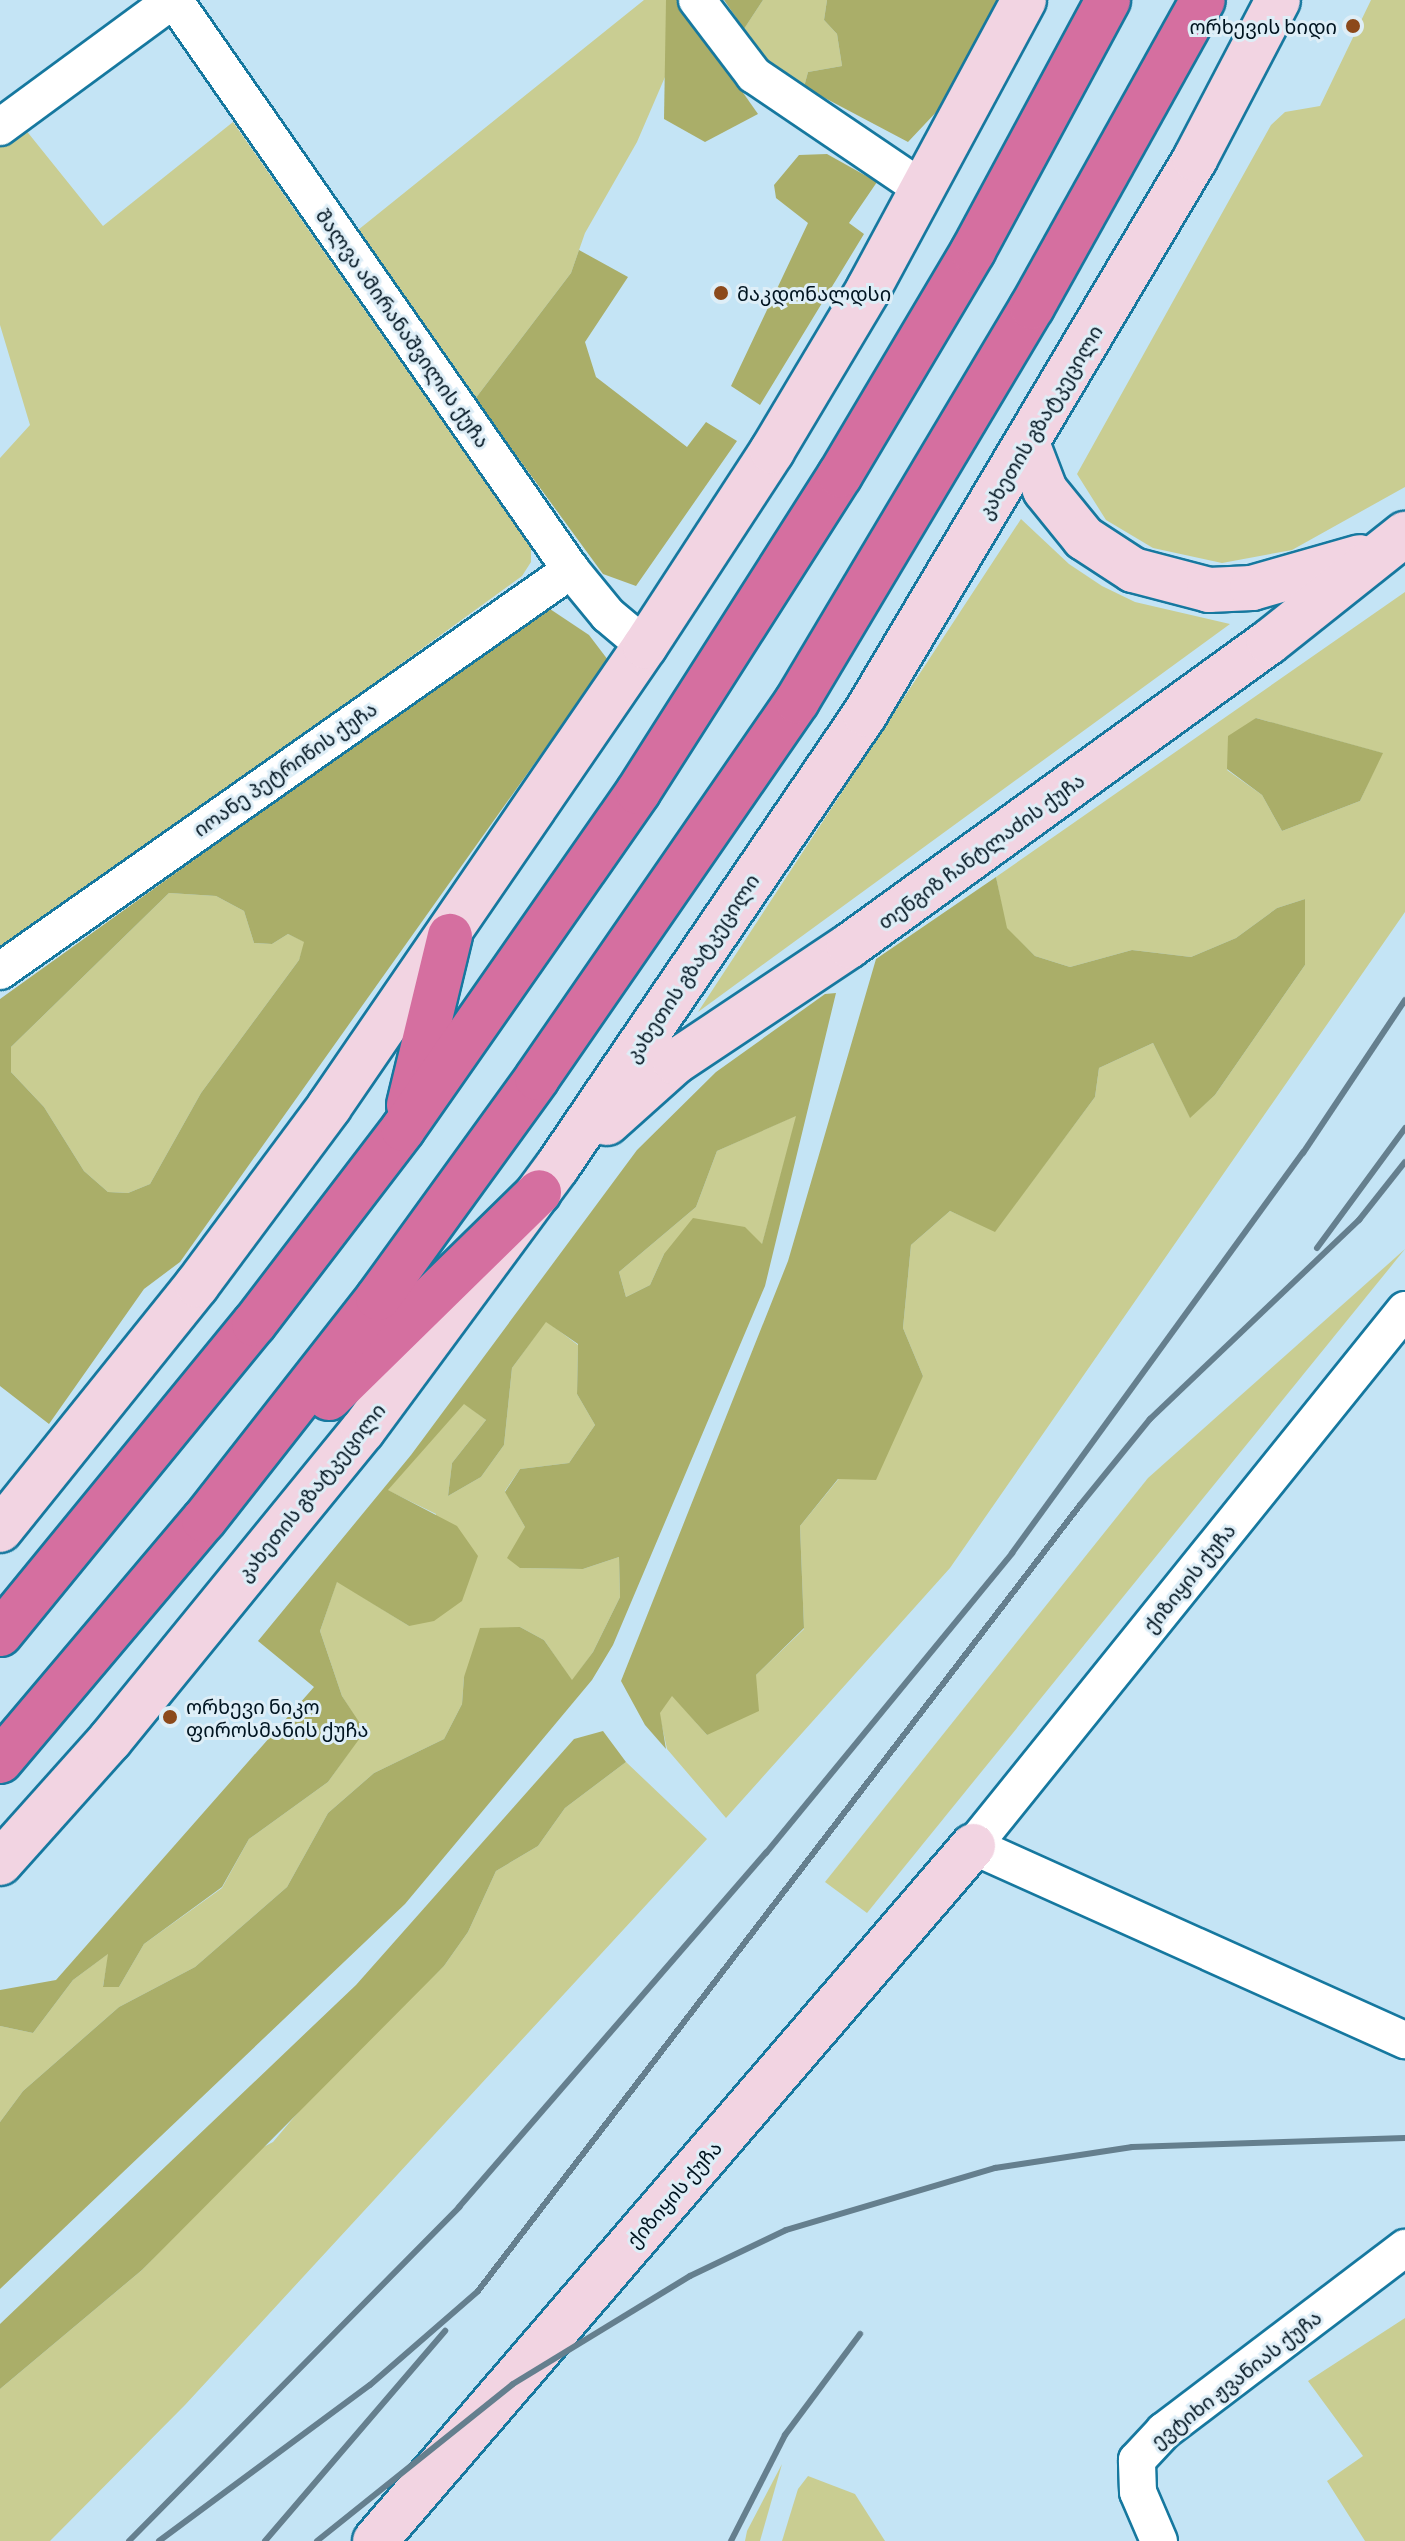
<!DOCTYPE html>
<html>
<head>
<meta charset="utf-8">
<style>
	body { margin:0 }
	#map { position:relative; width:1405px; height:2541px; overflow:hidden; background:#c4e4f5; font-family:Manrope,"Noto Sans Georgian",sans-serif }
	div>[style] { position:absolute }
	.green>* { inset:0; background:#c9cd92 }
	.forest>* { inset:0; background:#aaae69 }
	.roads { filter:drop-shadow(2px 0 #16789f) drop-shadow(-2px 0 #16789f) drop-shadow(0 2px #16789f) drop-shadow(0 -2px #16789f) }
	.street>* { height:36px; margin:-18px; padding:0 18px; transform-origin:18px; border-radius:18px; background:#fff }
	.secondary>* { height:44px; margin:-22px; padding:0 22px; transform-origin:22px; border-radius:22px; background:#f2d4e2 }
	.highway>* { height:44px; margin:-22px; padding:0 22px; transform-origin:22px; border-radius:22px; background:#d56fa0 }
	.rail>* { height:6px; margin:-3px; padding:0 3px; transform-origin:3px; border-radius:3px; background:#657f8e }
	.dots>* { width:22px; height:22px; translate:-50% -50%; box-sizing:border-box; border:4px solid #deeef7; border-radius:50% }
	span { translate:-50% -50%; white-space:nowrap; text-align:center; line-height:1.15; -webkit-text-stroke:6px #deeef7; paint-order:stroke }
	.poi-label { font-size:20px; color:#001420 }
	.right { translate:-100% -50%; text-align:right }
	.left { translate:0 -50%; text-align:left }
	.street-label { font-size:20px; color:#001420 }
</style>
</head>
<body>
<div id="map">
	<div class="green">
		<div style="clip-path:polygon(644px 0,666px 0,668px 70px,637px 142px,585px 233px,571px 273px,475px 399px,358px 230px)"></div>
		<div style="clip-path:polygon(763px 0,827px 0,824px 20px,837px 34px,842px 66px,808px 72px,804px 87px,777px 72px,744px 29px)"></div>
		<div style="clip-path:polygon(1371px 0,1405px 0,1405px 487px,1292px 550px,1222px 563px,1153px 548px,1106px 520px,1077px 474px,1271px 125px,1285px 112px,1320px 106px)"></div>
		<div style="clip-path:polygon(233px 122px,531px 548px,531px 562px,522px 576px,0 955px,0 458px,30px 425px,0 325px,0 145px,25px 129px,103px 226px)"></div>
		<div style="clip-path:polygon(1021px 519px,1069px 564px,1102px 586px,1135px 602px,1230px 624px,698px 1012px)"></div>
		<div style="clip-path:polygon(evenodd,1405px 592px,1405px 912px,950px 1568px,726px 1818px,667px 1749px,659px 1713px,672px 1695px,707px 1735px,756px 1675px,804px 1629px,800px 1526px,923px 1376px,903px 1328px,911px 1245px,950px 1211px,995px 1231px,1095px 1097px,1099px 1068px,1153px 1043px,1190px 1117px,1215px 1095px,1305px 965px,1305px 899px,1277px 908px,1236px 938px,1191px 957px,1132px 950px,1070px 967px,1035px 956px,1006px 928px,996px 877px,1405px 592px,1256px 718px,1382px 753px,1360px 801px,1282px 831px,1262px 795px,1227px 770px,1256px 718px)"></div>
		<div style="clip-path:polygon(169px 893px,216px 896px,244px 911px,254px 943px,272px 944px,288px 934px,305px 942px,299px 960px,201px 1093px,150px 1184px,128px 1193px,108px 1192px,84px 1171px,44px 1107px,11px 1072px,11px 1047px)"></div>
		<div style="clip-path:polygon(797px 1115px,762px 1245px,664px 1254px,650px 1285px,626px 1297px,619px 1272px,696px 1207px,717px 1151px)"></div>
		<div style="clip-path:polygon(1405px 1249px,867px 1913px,825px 1882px,1148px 1478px)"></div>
		<div style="clip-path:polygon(546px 1321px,578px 1345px,577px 1394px,595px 1425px,569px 1463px,520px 1469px,505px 1491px,525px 1527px,520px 1568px,583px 1569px,619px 1557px,620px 1597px,593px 1652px,572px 1681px,544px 1640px,520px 1627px,464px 1677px,462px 1704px,444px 1739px,374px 1773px,328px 1813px,287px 1887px,195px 1967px,119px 2007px,23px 2091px,0 2122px,0 2026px,33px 2033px,73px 1980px,109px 1953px,103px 1986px,119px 1987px,144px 1944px,222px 1888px,249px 1839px,328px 1782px,364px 1731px,342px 1696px,320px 1631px,337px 1581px,409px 1626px,436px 1514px,387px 1490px,464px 1403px,486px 1420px,452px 1463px,448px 1496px,481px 1477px,504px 1445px,512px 1368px)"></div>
		<div style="clip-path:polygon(626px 1762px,707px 1839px,185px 2405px,50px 2541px,0 2541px,0 2389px,142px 2270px,256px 2151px,273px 2142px,328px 2077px,444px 1966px,468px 1932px,496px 1871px,538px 1846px,565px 1808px)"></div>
		<div style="clip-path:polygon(1405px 2318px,1405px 2541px,1365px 2541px,1327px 2481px,1363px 2456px,1308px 2381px)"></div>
		<div style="clip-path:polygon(782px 2464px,760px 2541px,745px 2541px,747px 2531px)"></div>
		<div style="clip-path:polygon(808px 2476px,855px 2494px,885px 2541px,782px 2541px,798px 2489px)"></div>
	</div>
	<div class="forest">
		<div style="clip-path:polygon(666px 0,678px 0,758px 114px,705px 142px,664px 119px)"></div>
		<div style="clip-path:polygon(724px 0,763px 0,744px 29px)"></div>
		<div style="clip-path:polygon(827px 0,1002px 0,957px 90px,908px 142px,804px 87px,808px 72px,842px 66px,837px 34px,824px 20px)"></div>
		<div style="clip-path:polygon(827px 154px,877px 182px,849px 223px,864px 234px,760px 405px,731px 386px,808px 223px,776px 198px,774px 185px,799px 155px)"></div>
		<div style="clip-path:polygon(579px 250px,628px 277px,585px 342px,596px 377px,687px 447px,706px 422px,737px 441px,636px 586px,603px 574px,475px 399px,571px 273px)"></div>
		<div style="clip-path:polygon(evenodd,547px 607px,589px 635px,608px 660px,180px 1262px,144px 1289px,49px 1424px,0 1386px,0 999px,547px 607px,169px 893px,216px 896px,244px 911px,254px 943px,272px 944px,288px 934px,304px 942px,299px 960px,201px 1093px,150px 1184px,128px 1193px,108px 1192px,84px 1171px,44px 1107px,11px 1072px,11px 1047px,169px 893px)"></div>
		<div style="clip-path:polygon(1256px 718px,1383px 753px,1360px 801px,1282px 831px,1262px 795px,1227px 769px,1228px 736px)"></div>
		<div style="clip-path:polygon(996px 877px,1007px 928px,1035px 956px,1070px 967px,1132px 950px,1191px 957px,1236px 938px,1277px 908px,1305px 899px,1305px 965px,1215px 1095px,1190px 1118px,1153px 1043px,1099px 1068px,1095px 1097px,995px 1232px,950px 1211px,911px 1245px,903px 1328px,923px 1376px,876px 1480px,838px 1479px,800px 1526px,804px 1628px,756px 1675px,759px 1711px,707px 1735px,672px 1696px,660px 1713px,666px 1749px,645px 1725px,621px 1681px,788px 1261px,876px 959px)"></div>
		<div style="clip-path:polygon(evenodd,836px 993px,765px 1286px,613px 1645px,592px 1680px,405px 1904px,0 2289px,0 2122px,23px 2091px,119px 2007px,195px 1967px,287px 1887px,328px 1813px,374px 1773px,444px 1739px,462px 1704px,464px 1677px,480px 1628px,520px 1627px,544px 1640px,572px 1680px,593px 1652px,620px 1597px,619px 1557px,583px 1569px,520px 1568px,507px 1558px,525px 1527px,505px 1492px,520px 1469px,569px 1463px,595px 1425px,577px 1394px,578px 1344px,546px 1322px,512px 1368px,504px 1445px,481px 1477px,448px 1496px,452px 1463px,486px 1420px,464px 1404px,388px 1490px,457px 1526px,478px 1556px,462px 1601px,434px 1621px,409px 1626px,337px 1582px,320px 1631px,342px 1696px,365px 1731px,328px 1782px,249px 1839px,222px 1887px,144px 1944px,119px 1987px,103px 1987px,108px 1954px,73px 1980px,33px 2033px,0 2026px,0 1990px,56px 1980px,314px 1687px,258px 1641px,411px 1455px,637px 1150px,716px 1072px,825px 994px,836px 993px,796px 1116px,762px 1244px,745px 1227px,693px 1218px,664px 1254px,650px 1285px,626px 1297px,619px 1272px,696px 1207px,717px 1151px,796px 1116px)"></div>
		<div style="clip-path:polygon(603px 1731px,626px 1762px,565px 1808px,538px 1846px,496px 1871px,468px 1932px,444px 1966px,142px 2270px,0 2389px,0 2324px,356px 1985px,574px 1739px)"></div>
	</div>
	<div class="roads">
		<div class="street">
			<div style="left:174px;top:0;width:695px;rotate:55.14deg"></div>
			<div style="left:571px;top:570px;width:58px;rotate:50.6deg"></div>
			<div style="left:608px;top:615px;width:48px;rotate:40deg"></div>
			<div style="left:697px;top:0;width:94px;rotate:52.8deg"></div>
			<div style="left:754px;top:75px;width:205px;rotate:34.1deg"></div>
			<div style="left:0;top:127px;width:215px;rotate:-36.3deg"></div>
			<div style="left:0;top:971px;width:698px;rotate:-35.08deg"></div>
			<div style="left:1405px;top:1310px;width:688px;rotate:128.87deg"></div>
			<div style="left:973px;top:1846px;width:474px;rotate:24.2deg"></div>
			<div style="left:1159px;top:2541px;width:53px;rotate:-113.2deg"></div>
			<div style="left:1138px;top:2492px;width:32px;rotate:-92deg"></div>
			<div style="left:1137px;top:2460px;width:40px;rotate:-47deg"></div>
			<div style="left:1164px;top:2431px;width:303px;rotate:-37.2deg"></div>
		</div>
		<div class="secondary">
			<div style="left:1027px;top:443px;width:50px;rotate:69deg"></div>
			<div style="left:1045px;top:490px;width:62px;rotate:50.9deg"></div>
			<div style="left:1084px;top:538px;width:59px;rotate:33.1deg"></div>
			<div style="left:1133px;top:570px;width:79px;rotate:14.7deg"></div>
			<div style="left:1209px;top:590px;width:43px;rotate:-2.7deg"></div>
			<div style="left:1252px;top:588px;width:112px;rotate:-16deg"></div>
			<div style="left:607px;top:1123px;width:91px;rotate:-41.9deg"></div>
			<div style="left:675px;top:1062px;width:209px;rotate:-33.7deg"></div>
			<div style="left:849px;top:946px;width:518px;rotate:-35.9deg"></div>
			<div style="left:1269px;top:642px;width:174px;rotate:-38.5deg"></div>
			<div style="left:0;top:1530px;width:314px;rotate:-51.2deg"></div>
			<div style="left:197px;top:1285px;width:222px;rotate:-53.4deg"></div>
			<div style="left:329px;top:1107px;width:559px;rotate:-55.57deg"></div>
			<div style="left:645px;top:646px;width:233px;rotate:-56.9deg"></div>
			<div style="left:772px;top:451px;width:190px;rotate:-59.2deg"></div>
			<div style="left:869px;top:288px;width:327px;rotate:-61.7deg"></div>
			<div style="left:0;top:1863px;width:165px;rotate:-48.2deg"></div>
			<div style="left:110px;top:1740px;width:400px;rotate:-50.8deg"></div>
			<div style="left:363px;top:1430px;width:327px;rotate:-53.6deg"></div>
			<div style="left:557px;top:1167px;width:548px;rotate:-55.79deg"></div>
			<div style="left:865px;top:714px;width:646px;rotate:-59.26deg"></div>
			<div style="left:1195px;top:159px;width:179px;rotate:-62.4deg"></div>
			<div style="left:375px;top:2541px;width:917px;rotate:-49.29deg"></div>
		</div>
		<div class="highway">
			<div style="left:409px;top:1105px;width:174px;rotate:-76.4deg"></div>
			<div style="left:329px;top:1398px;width:294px;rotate:-44.4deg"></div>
			<div style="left:0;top:1634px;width:401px;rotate:-50.7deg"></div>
			<div style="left:254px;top:1324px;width:245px;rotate:-52.6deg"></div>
			<div style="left:403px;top:1129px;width:411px;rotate:-55.1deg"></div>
			<div style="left:638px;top:792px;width:376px;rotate:-57.5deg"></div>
			<div style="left:840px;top:475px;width:261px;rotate:-59.3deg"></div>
			<div style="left:973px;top:251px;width:285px;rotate:-61.7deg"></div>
			<div style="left:0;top:1761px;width:316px;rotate:-49.8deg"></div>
			<div style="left:204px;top:1520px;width:282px;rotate:-51.9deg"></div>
			<div style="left:378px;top:1298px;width:271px;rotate:-54.1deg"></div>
			<div style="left:537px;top:1078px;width:458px;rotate:-55.4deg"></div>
			<div style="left:797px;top:701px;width:459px;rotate:-59.2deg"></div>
			<div style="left:1032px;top:307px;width:351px;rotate:-60.9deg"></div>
		</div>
	</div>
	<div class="rail">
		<div style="left:1317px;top:1248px;width:149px;rotate:-53.7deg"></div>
		<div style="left:129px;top:2541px;width:470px;rotate:-45.3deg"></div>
		<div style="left:459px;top:2207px;width:469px;rotate:-49.1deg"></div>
		<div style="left:766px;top:1853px;width:388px;rotate:-50.6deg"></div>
		<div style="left:1012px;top:1553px;width:495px;rotate:-54deg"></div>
		<div style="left:1303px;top:1153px;width:184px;rotate:-56.3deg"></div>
		<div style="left:159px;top:2541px;width:262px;rotate:-36.5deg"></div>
		<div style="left:370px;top:2385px;width:143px;rotate:-41deg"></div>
		<div style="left:478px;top:2291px;width:990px;rotate:-52.55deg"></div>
		<div style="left:1080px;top:1505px;width:111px;rotate:-50.9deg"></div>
		<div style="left:1150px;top:1419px;width:289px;rotate:-43.6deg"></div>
		<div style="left:1359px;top:1220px;width:74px;rotate:-51.6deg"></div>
		<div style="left:265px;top:2541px;width:277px;rotate:-49.4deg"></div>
		<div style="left:317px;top:2541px;width:251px;rotate:-38.7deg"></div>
		<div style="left:513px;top:2384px;width:207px;rotate:-31.4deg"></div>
		<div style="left:690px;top:2276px;width:106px;rotate:-25.6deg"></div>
		<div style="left:786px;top:2230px;width:218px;rotate:-16.5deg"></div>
		<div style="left:995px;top:2168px;width:139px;rotate:-8.7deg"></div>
		<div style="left:1132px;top:2147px;width:273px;rotate:-1.9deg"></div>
		<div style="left:731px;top:2541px;width:119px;rotate:-63deg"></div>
		<div style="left:785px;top:2435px;width:126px;rotate:-53.4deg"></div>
	</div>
	<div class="dots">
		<div style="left:1353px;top:26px;background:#8c491b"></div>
		<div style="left:721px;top:293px;background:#8c491b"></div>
		<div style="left:170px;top:1717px;background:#8c491b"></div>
	</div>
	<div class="poi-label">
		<span class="right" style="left:1337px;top:26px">ორხევის ხიდი</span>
		<span class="left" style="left:737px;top:293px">მაკდონალდსი</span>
		<span class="left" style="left:186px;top:1718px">ორხევი ნიკო<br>ფიროსმანის ქუჩა</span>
	</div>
	<div class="street-label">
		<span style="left:403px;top:328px;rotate:55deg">შალვა ამირანაშვილის ქუჩა</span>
		<span style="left:1040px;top:422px;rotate:-59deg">კახეთის გზატკეცილი</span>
		<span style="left:285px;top:769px;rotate:-35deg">იოანე პეტრიწის ქუჩა</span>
		<span style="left:981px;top:851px;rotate:-36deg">თენგიზ ჩანტლაძის ქუჩა</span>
		<span style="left:692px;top:968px;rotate:-56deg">კახეთის გზატკეცილი</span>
		<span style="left:311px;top:1492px;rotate:-51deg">კახეთის გზატკეცილი</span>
		<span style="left:1189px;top:1578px;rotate:-51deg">ქიზიყის ქუჩა</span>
		<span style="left:674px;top:2194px;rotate:-49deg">ქიზიყის ქუჩა</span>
		<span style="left:1236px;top:2379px;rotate:-38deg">ევტიხი ჟვანიას ქუჩა</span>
	</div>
</div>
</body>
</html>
